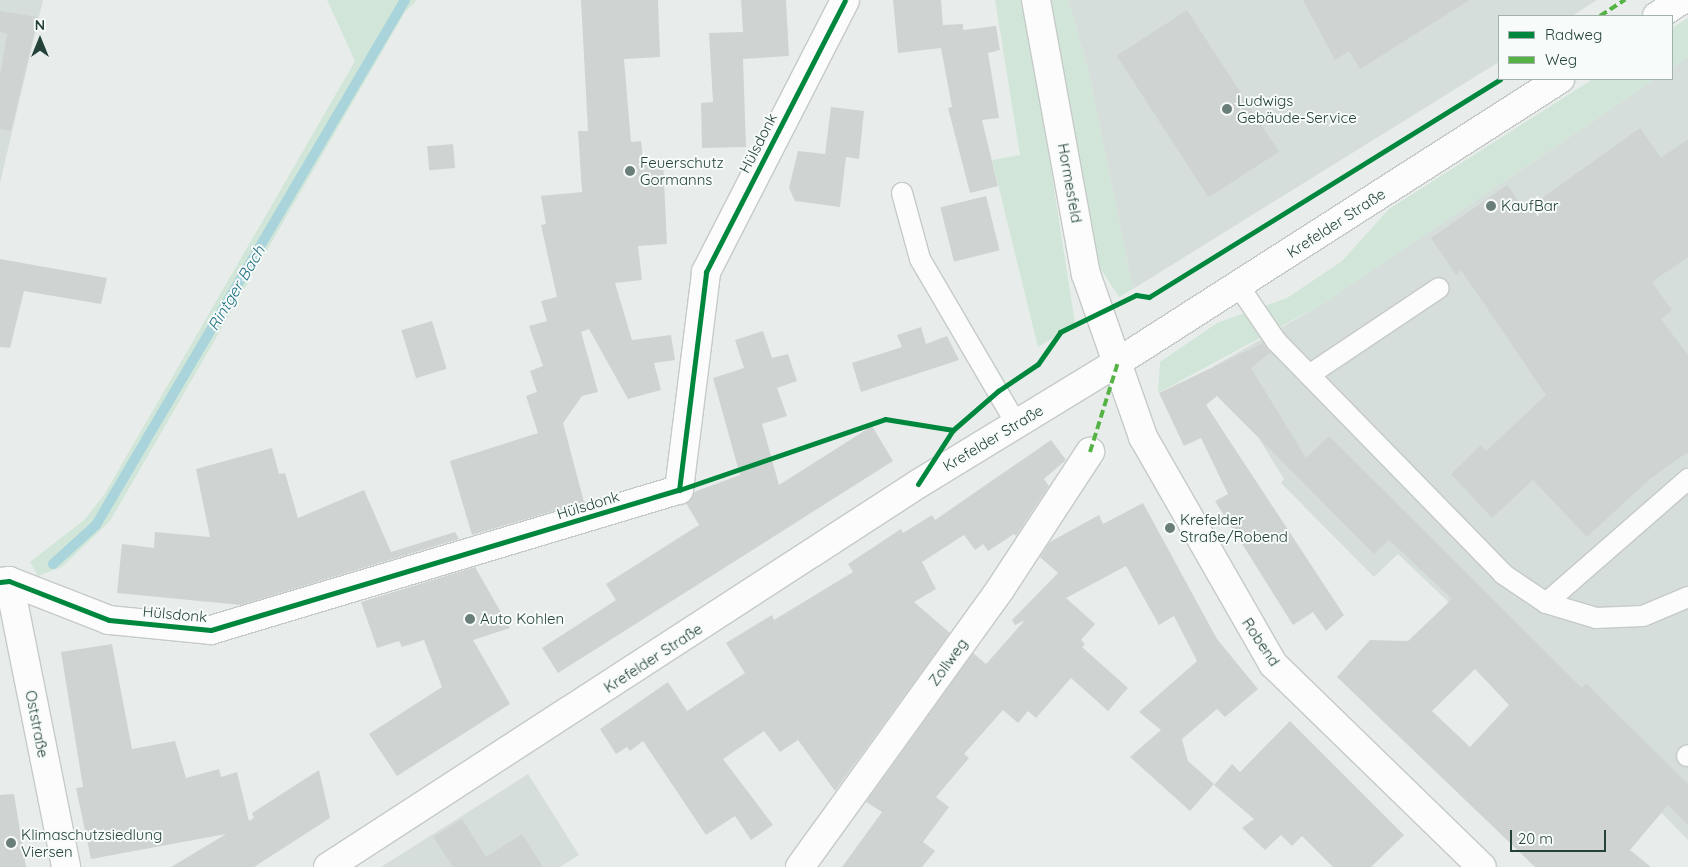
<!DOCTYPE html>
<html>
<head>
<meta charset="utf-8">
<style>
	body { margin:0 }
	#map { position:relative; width:1688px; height:867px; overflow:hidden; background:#e8edeb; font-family:Quicksand,sans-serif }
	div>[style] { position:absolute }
	.built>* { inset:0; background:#d6dedb }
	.green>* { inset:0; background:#d1e6d8 }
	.stream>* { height:10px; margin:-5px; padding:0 5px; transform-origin:5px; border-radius:5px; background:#a9d4db }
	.building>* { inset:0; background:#cfd4d2; transform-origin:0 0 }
	.roads { filter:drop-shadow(1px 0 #c5cac8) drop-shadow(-1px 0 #c5cac8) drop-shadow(0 1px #c5cac8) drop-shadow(0 -1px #c5cac8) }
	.service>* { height:20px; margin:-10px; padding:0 10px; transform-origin:10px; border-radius:10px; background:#fcfcfc }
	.minor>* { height:28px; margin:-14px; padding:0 14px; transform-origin:14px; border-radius:14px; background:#fcfcfc }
	.secondary>* { height:28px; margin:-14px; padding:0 14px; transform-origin:14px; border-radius:14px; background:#fcfcfc }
	.quiet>* { height:4px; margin-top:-2px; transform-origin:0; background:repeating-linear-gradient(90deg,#55b346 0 8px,transparent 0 12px) }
	.cycleway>* { height:5px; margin:-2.5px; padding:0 2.5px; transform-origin:2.5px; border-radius:2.5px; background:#00873e }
	.dots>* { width:14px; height:14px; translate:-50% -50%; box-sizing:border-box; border:2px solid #f7fbf9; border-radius:50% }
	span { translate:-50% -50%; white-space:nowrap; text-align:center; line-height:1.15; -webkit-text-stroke:4px #f7fbf9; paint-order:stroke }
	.poi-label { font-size:15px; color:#24423a }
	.left { translate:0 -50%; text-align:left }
	.street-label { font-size:15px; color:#24423a }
	.water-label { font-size:16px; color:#1c6f80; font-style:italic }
	.legend { position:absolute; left:1498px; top:15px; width:175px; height:65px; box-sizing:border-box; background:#f7fbf9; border:1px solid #a3b1ad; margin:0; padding:6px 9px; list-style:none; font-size:15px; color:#24423a }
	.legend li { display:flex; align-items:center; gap:10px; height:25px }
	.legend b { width:25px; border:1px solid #a3b1ad }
	.north { position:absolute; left:15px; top:15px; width:50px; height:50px; -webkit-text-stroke:4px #f7fbf9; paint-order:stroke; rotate:0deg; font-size:14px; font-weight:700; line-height:20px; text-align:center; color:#24423a }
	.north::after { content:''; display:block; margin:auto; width:18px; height:22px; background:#24423a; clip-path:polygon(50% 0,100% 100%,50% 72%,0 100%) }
	.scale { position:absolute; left:1510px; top:830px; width:96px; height:22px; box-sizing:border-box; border:2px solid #24423a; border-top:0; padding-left:6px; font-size:15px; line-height:18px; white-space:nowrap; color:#24423a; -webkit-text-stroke:4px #f7fbf9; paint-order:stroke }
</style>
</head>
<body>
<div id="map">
	<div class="built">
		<div style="clip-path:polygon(0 0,43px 0,0 183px)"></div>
		<div style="clip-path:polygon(1068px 0,1597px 0,1572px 16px,1499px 16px,1499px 62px,1133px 289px,1088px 70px)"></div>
		<div style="clip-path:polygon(1688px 57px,1688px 840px,1543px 692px,1398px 554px,1374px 577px,1281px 483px,1284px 479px,1214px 366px,1321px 305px,1655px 79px,1672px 79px,1672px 68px)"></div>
		<div style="clip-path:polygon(528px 774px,579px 855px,560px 867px,381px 867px)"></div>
	</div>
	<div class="green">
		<div style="clip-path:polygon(327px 0,417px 0,405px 12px,110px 521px,62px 567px,38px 576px,30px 562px,84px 520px,104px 495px,355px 61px)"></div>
		<div style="clip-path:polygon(995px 0,1020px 0,1033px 52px,1075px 324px,1038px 347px,992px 160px,1020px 155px)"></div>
		<div style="clip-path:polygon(1051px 0,1068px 0,1088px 70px,1133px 289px,1119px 297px,1098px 265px)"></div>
		<div style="clip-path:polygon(1688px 18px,1688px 57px,1672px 68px,1672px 28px)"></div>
		<div style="clip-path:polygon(1593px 79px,1655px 79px,1321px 305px,1158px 393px,1160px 362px,1217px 323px,1287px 298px,1342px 261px,1389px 209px)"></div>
	</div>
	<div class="stream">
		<div style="left:53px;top:564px;width:58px;rotate:-42.2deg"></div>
		<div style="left:96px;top:525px;width:609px;rotate:-59.52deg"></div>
	</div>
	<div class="building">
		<div style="clip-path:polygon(581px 0,658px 0,660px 57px,624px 59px,631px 142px,641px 141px,643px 159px,663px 160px,667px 244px,638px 246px,642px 280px,615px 283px,632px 340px,671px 335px,675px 360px,654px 363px,661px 390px,628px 399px,589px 329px,581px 332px,598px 392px,582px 396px,563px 423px,584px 502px,472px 535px,450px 461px,538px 433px,526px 396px,537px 392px,530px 371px,543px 366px,529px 326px,547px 321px,541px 301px,557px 297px,541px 225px,546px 224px,541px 196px,582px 192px,578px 131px,588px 131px)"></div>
		<div style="clip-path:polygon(741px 0,786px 0,789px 56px,743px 59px,746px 147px,702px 148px,701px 103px,713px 102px,709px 33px,743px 32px)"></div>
		<div style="clip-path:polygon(893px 0,941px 0,943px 25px,963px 24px,963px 30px,996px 26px,1000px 50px,988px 53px,999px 118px,982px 120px,998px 186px,970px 193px,948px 108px,952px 107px,941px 48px,898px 53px)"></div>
		<div style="clip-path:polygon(1303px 0,1470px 0,1360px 69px,1349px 51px,1335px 60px)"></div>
		<div style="left:1187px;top:10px;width:169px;height:84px;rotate:57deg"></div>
		<div style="clip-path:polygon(0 11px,38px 17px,11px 131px,0 129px,0 76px,7px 34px,0 31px)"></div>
		<div style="clip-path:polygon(831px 107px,864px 111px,859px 159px,846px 157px,840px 207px,795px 201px,789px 188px,798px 151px,825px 154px)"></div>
		<div style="clip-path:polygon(1640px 128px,1661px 158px,1688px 139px,1688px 257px,1652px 282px,1672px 310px,1661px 319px,1688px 355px,1688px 452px,1650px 479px,1587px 537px,1533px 480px,1492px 518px,1451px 474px,1481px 445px,1486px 451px,1546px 395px,1461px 270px,1456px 275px,1431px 238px,1507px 185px,1525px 210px)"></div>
		<div style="left:453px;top:144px;width:24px;height:26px;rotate:85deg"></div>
		<div style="left:986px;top:196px;width:56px;height:47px;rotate:76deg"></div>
		<div style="clip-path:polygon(0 259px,107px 278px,101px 304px,24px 291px,10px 348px,0 347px)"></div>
		<div style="left:432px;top:321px;width:50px;height:32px;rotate:73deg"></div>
		<div style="clip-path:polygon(921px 327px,926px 344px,947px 336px,959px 360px,861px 392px,852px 363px,902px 347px,897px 335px)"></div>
		<div style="clip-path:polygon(763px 331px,772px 358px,788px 354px,797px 381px,777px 388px,787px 416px,762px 424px,779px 485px,872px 426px,893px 461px,558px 673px,542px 648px,616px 600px,606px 584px,699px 525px,686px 503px,694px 492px,740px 475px,713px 378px,744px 368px,735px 340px)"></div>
		<div style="clip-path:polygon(evenodd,1263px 343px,1270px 353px,1251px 368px,1306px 458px,1329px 436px,1582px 688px,1586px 683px,1688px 784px,1688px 825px,1668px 805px,1630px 850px,1651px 867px,1535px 867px,1337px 677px,1370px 640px,1408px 641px,1452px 599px,1389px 540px,1374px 554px,1217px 396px,1206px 405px,1344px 615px,1326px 631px,1313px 612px,1293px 625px,1215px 501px,1228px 494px,1201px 438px,1184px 446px,1159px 393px,1263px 343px,1475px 669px,1509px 705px,1470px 747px,1432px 711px,1475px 669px)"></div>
		<div style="clip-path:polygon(1051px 440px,1066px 460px,1044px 479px,1049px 486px,1016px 536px,1014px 534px,988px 551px,983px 544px,975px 550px,964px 535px,922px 562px,936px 589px,914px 602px,950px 633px,835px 791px,798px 740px,780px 752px,764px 731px,723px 759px,773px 825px,751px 840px,735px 816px,706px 835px,643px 741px,630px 751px,627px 747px,616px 754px,600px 729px,668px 682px,687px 711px,745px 673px,726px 643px,772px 615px,774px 620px,853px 572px,848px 564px,901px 529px,903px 533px,932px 515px,935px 520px)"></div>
		<div style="clip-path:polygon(272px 448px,279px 474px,285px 473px,298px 518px,364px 490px,391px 552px,455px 532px,459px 539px,241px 605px,117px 593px,122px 544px,154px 548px,155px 532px,210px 537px,196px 469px)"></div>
		<div style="clip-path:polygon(1143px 503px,1217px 639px,1258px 689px,1225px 717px,1217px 709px,1182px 739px,1188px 761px,1214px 784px,1190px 811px,1130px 757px,1161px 730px,1139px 712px,1197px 661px,1174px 616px,1159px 625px,1126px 566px,1066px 598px,1095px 624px,1081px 640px,1085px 644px,1082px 647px,1128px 688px,1108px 711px,1071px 678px,1036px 718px,1028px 711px,1018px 723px,1003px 710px,964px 754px,969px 758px,936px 797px,949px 807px,923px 842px,935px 851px,922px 867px,842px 867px,882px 812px,866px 802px,973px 653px,986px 664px,1025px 620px,1015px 625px,1012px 620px,1058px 573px,1040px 557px,1050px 542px,1099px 515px,1103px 524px)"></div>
		<div style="clip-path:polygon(475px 567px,510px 628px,473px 640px,510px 704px,397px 776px,369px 734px,442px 687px,424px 640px,402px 647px,399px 641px,377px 648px,361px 602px)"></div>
		<div style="clip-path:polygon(112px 644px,132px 749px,175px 741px,186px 778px,219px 769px,221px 777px,237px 772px,249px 821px,254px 818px,252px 813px,319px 770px,330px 818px,254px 867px,171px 867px,226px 834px,91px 859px,76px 788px,83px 787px,61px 652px)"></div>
		<div style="clip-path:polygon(1290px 721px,1404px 835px,1371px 867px,1333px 867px,1302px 836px,1292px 846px,1281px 835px,1265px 850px,1242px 828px,1254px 819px,1214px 785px,1232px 764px,1240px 772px)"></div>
		<div style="clip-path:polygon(14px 794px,26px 867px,0 867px,0 795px)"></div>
		<div style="clip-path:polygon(462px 819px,486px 857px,522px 834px,543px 867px,453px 867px,433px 837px)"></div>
	</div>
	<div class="roads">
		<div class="service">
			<div style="left:902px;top:193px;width:68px;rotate:74.7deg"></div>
			<div style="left:920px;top:259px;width:190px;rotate:59.7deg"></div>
			<div style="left:1238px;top:285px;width:68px;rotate:55.8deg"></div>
			<div style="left:1276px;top:341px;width:325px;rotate:45.7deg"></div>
			<div style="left:1503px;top:574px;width:52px;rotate:34deg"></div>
			<div style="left:1546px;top:603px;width:52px;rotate:16.7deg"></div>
			<div style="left:1596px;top:618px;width:47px;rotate:-2.4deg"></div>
			<div style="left:1643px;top:616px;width:49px;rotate:-22.9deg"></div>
			<div style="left:1309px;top:375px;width:156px;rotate:-33.8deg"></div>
			<div style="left:1546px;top:603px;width:189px;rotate:-41.1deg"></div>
			<div style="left:1687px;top:756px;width:1px;rotate:-45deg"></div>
		</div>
		<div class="minor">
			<div style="left:1036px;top:0;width:279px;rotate:79.7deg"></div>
			<div style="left:1086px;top:274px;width:173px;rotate:70.7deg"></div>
			<div style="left:1143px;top:437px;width:262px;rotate:60.2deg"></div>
			<div style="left:1273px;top:664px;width:291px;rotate:44.2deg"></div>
			<div style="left:9px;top:581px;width:292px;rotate:78.7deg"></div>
			<div style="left:0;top:582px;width:9px;rotate:-6deg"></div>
			<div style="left:9px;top:581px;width:107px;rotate:21.3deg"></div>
			<div style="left:109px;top:620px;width:102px;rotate:5.6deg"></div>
			<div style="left:211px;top:630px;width:488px;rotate:-16.7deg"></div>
			<div style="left:679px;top:490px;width:220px;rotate:-82.9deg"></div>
			<div style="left:706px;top:272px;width:305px;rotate:-62.9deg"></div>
			<div style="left:800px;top:867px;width:344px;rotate:-54.2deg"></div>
			<div style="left:1001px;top:588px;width:163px;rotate:-56.8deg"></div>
		</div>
		<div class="secondary">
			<div style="left:1657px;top:16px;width:30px;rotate:-33deg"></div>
			<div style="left:328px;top:867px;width:703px;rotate:-32.99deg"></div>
			<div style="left:918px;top:484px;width:234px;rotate:-31.4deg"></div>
			<div style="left:1118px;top:362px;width:525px;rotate:-32.63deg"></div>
		</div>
	</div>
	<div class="quiet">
		<div style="left:1600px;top:16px;width:30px;rotate:-33deg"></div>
		<div style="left:1090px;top:452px;width:94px;rotate:-72.7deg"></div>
	</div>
	<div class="cycleway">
		<div style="left:918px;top:484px;width:64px;rotate:-57.1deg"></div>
		<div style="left:953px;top:430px;width:60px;rotate:-40.9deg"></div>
		<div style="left:998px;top:391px;width:48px;rotate:-34deg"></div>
		<div style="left:1038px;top:364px;width:39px;rotate:-55deg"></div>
		<div style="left:1060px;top:332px;width:85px;rotate:-26deg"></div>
		<div style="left:1136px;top:295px;width:13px;rotate:9deg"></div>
		<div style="left:1149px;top:297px;width:413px;rotate:-31.8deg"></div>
		<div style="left:679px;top:490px;width:218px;rotate:-19deg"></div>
		<div style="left:885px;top:419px;width:69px;rotate:9.2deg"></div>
		<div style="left:0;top:582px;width:9px;rotate:-6deg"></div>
		<div style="left:9px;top:581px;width:107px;rotate:21.3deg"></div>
		<div style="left:109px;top:620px;width:102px;rotate:5.6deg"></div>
		<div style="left:211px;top:630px;width:488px;rotate:-16.7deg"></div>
		<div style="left:679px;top:490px;width:220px;rotate:-82.9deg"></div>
		<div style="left:706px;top:272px;width:305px;rotate:-62.9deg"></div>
	</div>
	<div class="dots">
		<div style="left:1227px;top:109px;background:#697e78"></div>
		<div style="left:630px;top:171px;background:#697e78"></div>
		<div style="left:1491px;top:206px;background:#697e78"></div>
		<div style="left:1170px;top:528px;background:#697e78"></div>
		<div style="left:470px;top:619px;background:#697e78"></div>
		<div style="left:11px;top:843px;background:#697e78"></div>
	</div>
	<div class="poi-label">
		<span class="left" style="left:1237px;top:109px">Ludwigs<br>Gebäude-Service</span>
		<span class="left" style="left:640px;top:171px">Feuerschutz<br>Gormanns</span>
		<span class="left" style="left:1501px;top:206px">KaufBar</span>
		<span class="left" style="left:1180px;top:528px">Krefelder<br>Straße/Robend</span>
		<span class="left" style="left:480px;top:619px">Auto Kohlen</span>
		<span class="left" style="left:21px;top:843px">Klimaschutzsiedlung<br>Viersen</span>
	</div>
	<div class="street-label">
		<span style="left:758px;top:143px;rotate:-63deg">Hülsdonk</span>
		<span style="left:1070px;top:183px;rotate:80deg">Hormesfeld</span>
		<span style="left:1336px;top:223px;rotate:-33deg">Krefelder Straße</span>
		<span style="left:993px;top:438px;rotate:-31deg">Krefelder Straße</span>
		<span style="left:588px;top:505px;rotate:-17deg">Hülsdonk</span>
		<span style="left:175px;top:614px;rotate:5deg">Hülsdonk</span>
		<span style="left:1261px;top:642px;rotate:56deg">Robend</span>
		<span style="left:653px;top:658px;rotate:-33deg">Krefelder Straße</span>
		<span style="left:948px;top:662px;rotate:-54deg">Zollweg</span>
		<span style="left:37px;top:724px;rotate:79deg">Oststraße</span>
	</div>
	<div class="water-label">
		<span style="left:236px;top:288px;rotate:-59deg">Rintger Bach</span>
	</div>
	<ul class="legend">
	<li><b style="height:6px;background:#00873e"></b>Radweg</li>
	<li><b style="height:6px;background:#55b346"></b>Weg</li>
	</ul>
	<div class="north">N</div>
	<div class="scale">20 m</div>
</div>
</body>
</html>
